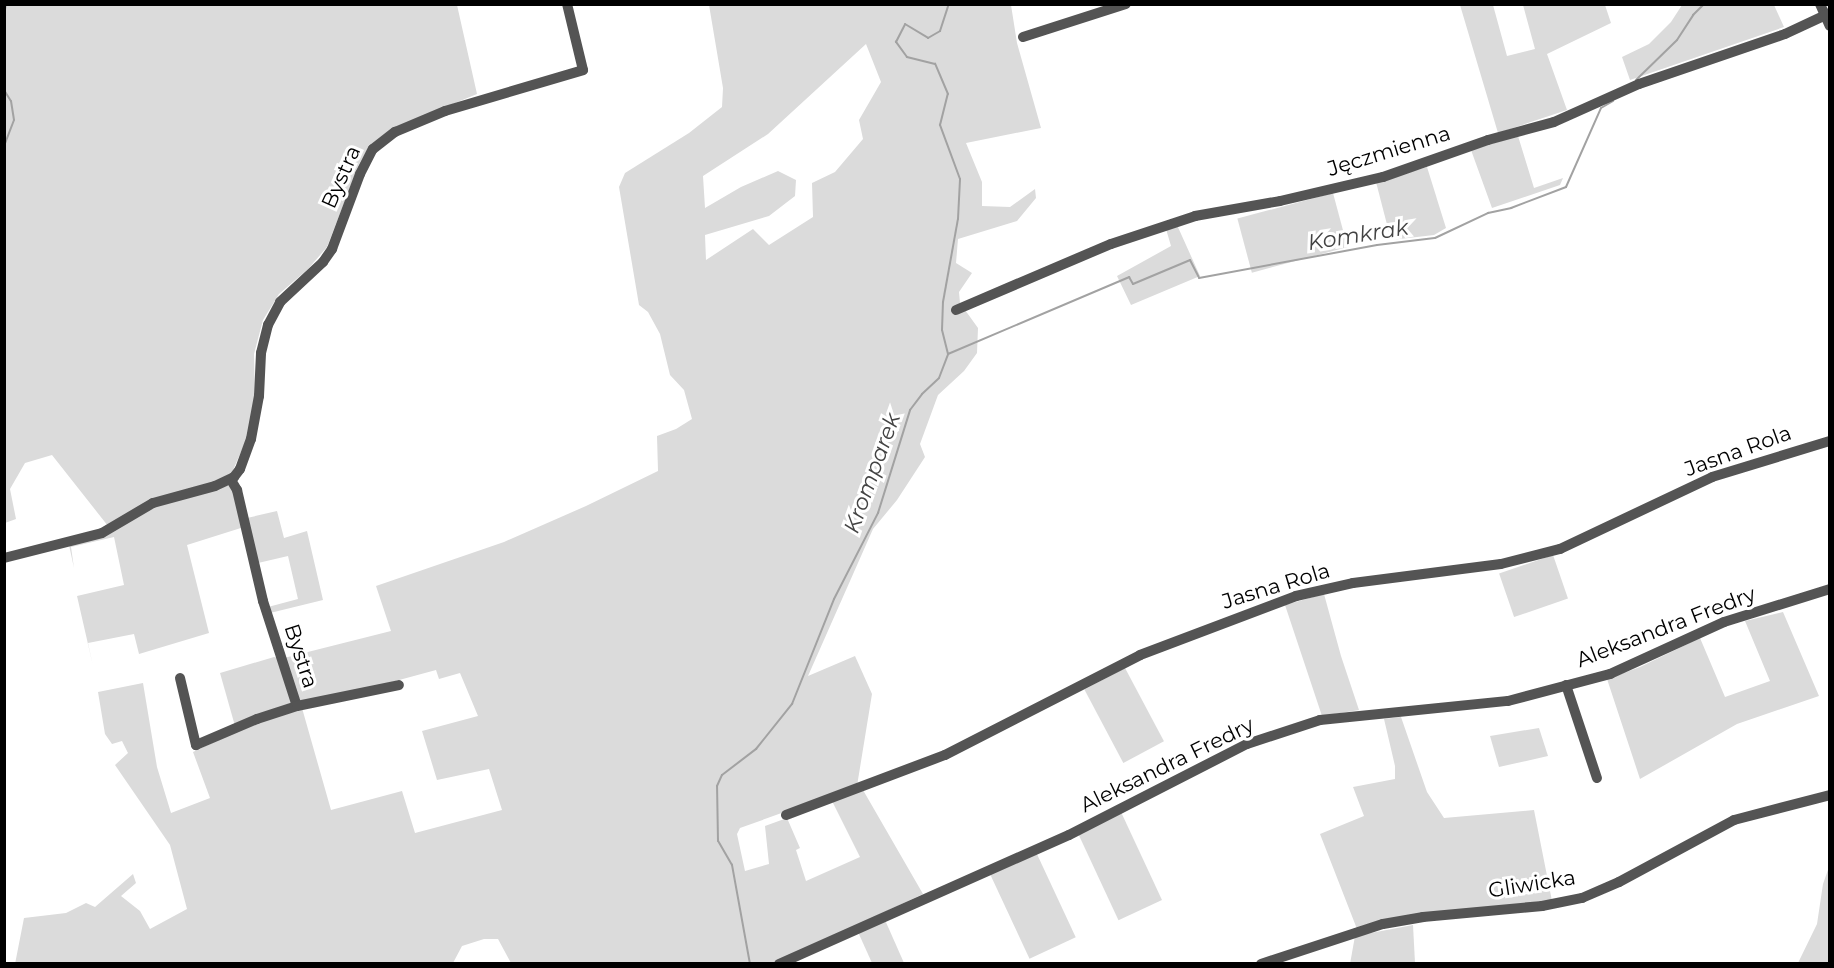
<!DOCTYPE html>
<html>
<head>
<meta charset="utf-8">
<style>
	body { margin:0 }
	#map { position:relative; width:1834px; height:968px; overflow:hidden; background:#fff; font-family:Montserrat,sans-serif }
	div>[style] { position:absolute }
	.green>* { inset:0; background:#dbdbdb; transform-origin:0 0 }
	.stream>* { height:2px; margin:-1px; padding:0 1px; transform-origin:1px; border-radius:1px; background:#a2a2a2 }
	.minor>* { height:10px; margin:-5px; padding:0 5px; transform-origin:5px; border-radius:5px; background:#545454 }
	span { translate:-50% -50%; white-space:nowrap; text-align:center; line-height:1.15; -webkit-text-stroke:6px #fff; paint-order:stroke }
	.street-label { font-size:21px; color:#000 }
	.water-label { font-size:22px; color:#434343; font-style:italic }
	.frame { position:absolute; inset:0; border:6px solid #000; pointer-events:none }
</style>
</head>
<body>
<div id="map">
	<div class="green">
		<div style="clip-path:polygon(5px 5px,457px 5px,477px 94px,392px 129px,369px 147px,359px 164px,327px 247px,308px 269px,279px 294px,263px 320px,254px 354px,255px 399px,247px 438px,230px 477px,108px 526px,52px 455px,25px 463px,10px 489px,16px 519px,5px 523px)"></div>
		<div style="clip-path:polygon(evenodd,709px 5px,1011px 5px,1017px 43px,1041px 128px,966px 143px,982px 182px,982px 206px,1010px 207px,1035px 189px,1036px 198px,1017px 221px,958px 239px,956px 263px,972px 273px,959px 292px,960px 303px,978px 328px,977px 353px,964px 371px,938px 395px,920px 444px,925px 457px,897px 500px,873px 529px,808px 676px,855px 656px,872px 694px,857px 786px,740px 828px,737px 834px,745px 871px,769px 864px,765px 826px,787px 818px,800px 848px,796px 850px,806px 881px,860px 857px,832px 801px,863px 790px,923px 894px,775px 963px,511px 963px,498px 939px,484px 939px,462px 946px,453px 963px,15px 964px,24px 918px,66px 913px,86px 903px,95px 907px,133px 874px,136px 883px,121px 896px,140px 911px,150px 929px,187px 909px,170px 845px,115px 765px,128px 753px,122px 741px,112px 744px,105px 734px,96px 680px,98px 692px,143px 683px,157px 767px,171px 813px,210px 798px,193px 752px,252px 724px,302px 708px,331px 810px,402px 791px,415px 833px,502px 810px,489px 769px,437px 780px,422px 731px,478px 716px,460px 673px,439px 679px,436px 670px,355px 692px,301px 703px,284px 658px,391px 631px,376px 586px,504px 542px,586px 506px,658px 471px,657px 436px,676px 429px,692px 419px,684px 390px,670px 375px,660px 334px,648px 312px,639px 305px,619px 187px,625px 173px,689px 133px,722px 107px,723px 88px,709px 5px,866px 44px,881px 82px,859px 120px,863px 139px,835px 172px,812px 183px,813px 217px,769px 245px,753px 229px,706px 260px,705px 235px,769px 216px,795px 196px,796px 180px,778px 171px,741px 187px,705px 208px,703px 176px,768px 134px,866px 44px)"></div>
		<div style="clip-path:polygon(1460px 5px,1493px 5px,1507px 56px,1535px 49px,1523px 5px,1605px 5px,1611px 23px,1547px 54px,1567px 110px,1498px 133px)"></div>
		<div style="clip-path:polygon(1682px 5px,1774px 5px,1784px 27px,1630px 80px,1622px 57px,1649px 44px,1671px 22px)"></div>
		<div style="clip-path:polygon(1518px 136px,1534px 188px,1563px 178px,1560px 185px,1492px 208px,1471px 150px)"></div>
		<div style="clip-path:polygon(1427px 167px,1446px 228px,1434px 235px,1391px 240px,1376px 182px)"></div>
		<div style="left:1333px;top:193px;width:56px;height:99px;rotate:75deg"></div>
		<div style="clip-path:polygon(1177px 225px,1200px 276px,1131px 305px,1117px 276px,1171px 246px,1166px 229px)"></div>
		<div style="clip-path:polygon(226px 485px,231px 487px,244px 527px,187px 545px,209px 633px,139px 654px,134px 634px,88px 643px,93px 666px,77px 596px,124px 585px,114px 537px,71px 547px,74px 568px,69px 545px,144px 510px)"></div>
		<div style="clip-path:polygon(277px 511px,284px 538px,307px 531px,323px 600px,270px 613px,268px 607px,298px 599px,288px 556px,258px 563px,247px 518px)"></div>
		<div style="left:1553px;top:555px;width:46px;height:57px;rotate:71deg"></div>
		<div style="clip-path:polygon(1324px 594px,1341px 656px,1359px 710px,1322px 716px,1285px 605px)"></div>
		<div style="clip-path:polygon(1783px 612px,1819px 696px,1737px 724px,1640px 779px,1607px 679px,1640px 667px,1700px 638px,1725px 697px,1770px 681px,1745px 621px)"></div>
		<div style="clip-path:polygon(274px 657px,278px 658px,293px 702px,235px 726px,220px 673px)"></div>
		<div style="left:1125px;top:668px;width:83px;height:46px;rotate:62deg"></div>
		<div style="clip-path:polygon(1401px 717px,1427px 792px,1444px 818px,1534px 810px,1552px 901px,1357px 929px,1320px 834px,1364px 816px,1353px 787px,1395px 779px,1395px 766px,1384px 719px)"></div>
		<div style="clip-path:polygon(1539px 728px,1548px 756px,1499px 767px,1490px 736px)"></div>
		<div style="left:1121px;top:812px;width:97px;height:48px;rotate:65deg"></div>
		<div style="left:1036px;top:852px;width:94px;height:51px;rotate:65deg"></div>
		<div style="clip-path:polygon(1829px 867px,1829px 963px,1798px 963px,1817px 924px,1823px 884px)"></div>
		<div style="clip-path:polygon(885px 920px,904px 963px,872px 963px,858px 932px)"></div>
		<div style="clip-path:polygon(1413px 925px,1415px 963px,1350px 964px,1355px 936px)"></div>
	</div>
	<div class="stream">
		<div style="left:4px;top:15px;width:11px;rotate:-80deg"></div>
		<div style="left:1636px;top:80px;width:57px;rotate:-44.3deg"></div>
		<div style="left:1677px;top:40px;width:30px;rotate:-57deg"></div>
		<div style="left:1693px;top:15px;width:16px;rotate:-45deg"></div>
		<div style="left:4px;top:90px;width:13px;rotate:58deg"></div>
		<div style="left:11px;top:101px;width:19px;rotate:81deg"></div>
		<div style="left:14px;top:120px;width:28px;rotate:111deg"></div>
		<div style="left:4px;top:233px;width:27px;rotate:90deg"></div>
		<div style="left:948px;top:354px;width:197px;rotate:-23deg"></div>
		<div style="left:1129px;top:277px;width:8px;rotate:60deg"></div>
		<div style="left:1133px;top:284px;width:62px;rotate:-22.8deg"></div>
		<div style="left:1190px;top:260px;width:20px;rotate:63deg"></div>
		<div style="left:1199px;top:278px;width:181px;rotate:-10.5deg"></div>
		<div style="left:1377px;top:245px;width:58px;rotate:-6.9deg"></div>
		<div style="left:1435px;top:238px;width:59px;rotate:-25.3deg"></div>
		<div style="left:1488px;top:213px;width:24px;rotate:-12deg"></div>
		<div style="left:1511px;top:208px;width:59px;rotate:-20.9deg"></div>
		<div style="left:1566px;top:187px;width:86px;rotate:-66.1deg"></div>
		<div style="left:1601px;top:108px;width:14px;rotate:-30deg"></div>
		<div style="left:750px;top:964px;width:101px;rotate:-100.3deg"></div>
		<div style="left:732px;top:865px;width:28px;rotate:-120deg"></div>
		<div style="left:718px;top:841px;width:55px;rotate:-91deg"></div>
		<div style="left:717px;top:786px;width:12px;rotate:-66deg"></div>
		<div style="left:722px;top:775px;width:43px;rotate:-37.4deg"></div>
		<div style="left:756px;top:749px;width:58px;rotate:-51.3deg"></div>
		<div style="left:792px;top:704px;width:113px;rotate:-68.2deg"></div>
		<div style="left:834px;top:599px;width:97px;rotate:-62.9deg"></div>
		<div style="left:878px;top:513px;width:108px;rotate:-72.7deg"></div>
		<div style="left:910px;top:410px;width:20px;rotate:-53deg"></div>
		<div style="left:922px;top:394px;width:23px;rotate:-43deg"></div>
		<div style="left:939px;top:378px;width:26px;rotate:-69deg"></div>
		<div style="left:948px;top:354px;width:25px;rotate:-104deg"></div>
		<div style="left:942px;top:330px;width:28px;rotate:-88deg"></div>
		<div style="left:943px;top:302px;width:84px;rotate:-79.8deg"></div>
		<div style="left:958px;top:219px;width:40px;rotate:-87.1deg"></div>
		<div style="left:960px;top:179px;width:58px;rotate:-110.3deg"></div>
		<div style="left:940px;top:125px;width:32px;rotate:-76deg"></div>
		<div style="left:948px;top:94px;width:33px;rotate:-113deg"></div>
		<div style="left:935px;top:64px;width:29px;rotate:-166deg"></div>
		<div style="left:907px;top:57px;width:19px;rotate:-126deg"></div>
		<div style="left:896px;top:42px;width:20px;rotate:-63deg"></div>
		<div style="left:905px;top:24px;width:27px;rotate:31deg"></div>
		<div style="left:928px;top:38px;width:14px;rotate:-30deg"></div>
		<div style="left:940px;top:31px;width:28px;rotate:-72deg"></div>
	</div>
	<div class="minor">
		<div style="left:1820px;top:4px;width:24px;rotate:66deg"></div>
		<div style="left:1023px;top:37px;width:108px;rotate:-17.8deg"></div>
		<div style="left:956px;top:310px;width:168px;rotate:-23.1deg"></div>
		<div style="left:1111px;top:244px;width:89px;rotate:-18.4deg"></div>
		<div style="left:1195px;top:216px;width:86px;rotate:-10deg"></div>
		<div style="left:1280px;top:201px;width:106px;rotate:-13.1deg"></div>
		<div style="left:1383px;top:177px;width:111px;rotate:-19.4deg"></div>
		<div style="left:1488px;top:140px;width:68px;rotate:-15.3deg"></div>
		<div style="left:1554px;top:122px;width:93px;rotate:-24.1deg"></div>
		<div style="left:1639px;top:84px;width:154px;rotate:-18.9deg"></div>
		<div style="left:1785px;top:34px;width:50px;rotate:-25deg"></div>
		<div style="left:231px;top:480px;width:12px;rotate:59deg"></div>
		<div style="left:237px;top:490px;width:114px;rotate:76.8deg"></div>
		<div style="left:263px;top:601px;width:110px;rotate:72.1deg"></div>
		<div style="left:4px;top:558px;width:101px;rotate:-14.3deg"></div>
		<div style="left:102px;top:533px;width:59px;rotate:-30.5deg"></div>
		<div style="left:153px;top:503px;width:64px;rotate:-15.3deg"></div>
		<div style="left:215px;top:486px;width:21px;rotate:-25deg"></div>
		<div style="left:234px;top:477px;width:10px;rotate:-53deg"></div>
		<div style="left:240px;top:469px;width:32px;rotate:-70deg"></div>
		<div style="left:251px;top:439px;width:44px;rotate:-79.5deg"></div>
		<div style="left:259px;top:396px;width:43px;rotate:-87.3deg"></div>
		<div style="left:261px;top:353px;width:29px;rotate:-76deg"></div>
		<div style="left:268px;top:325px;width:26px;rotate:-62deg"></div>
		<div style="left:280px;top:302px;width:59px;rotate:-42.9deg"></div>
		<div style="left:323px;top:262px;width:16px;rotate:-55deg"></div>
		<div style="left:332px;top:249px;width:80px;rotate:-69.5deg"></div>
		<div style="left:360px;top:174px;width:28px;rotate:-63deg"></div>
		<div style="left:373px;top:149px;width:28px;rotate:-38deg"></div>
		<div style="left:395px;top:132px;width:54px;rotate:-22.8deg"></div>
		<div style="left:445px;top:111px;width:144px;rotate:-16.5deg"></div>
		<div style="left:583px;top:70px;width:68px;rotate:-103.6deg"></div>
		<div style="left:180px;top:678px;width:69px;rotate:76.6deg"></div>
		<div style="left:196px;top:745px;width:66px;rotate:-23.1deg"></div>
		<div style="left:257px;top:719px;width:42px;rotate:-18deg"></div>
		<div style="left:297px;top:706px;width:104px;rotate:-11.6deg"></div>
		<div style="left:1566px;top:685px;width:98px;rotate:71.6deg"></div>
		<div style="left:786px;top:815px;width:170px;rotate:-20.7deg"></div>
		<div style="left:945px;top:755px;width:219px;rotate:-27.1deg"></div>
		<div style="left:1140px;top:655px;width:167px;rotate:-20.7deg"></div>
		<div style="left:1296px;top:596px;width:58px;rotate:-12.8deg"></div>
		<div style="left:1353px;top:583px;width:149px;rotate:-7.3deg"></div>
		<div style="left:1501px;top:564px;width:61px;rotate:-14.3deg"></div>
		<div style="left:1560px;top:549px;width:168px;rotate:-25.3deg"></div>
		<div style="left:1712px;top:477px;width:123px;rotate:-17deg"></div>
		<div style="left:779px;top:964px;width:317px;rotate:-24deg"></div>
		<div style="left:1069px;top:835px;width:200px;rotate:-27.1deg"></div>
		<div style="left:1247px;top:744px;width:77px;rotate:-18.2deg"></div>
		<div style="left:1320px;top:720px;width:189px;rotate:-5.8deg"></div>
		<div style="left:1508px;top:701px;width:106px;rotate:-14.8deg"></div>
		<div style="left:1610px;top:674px;width:125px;rotate:-24.5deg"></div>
		<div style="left:1724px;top:622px;width:111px;rotate:-17.3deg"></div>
		<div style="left:1261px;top:964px;width:128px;rotate:-18.2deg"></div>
		<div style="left:1383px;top:924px;width:41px;rotate:-9.9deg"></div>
		<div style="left:1423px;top:917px;width:120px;rotate:-5.3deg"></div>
		<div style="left:1542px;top:906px;width:41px;rotate:-11.3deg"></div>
		<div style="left:1582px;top:898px;width:40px;rotate:-23.4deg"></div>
		<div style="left:1619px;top:882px;width:131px;rotate:-28.3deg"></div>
		<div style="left:1734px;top:820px;width:99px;rotate:-14.6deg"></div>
	</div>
	<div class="street-label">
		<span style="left:1389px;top:151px;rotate:-17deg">Jęczmienna</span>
		<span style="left:341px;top:177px;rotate:-66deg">Bystra</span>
		<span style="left:1738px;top:451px;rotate:-20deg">Jasna Rola</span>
		<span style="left:1276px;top:586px;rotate:-17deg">Jasna Rola</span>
		<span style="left:1666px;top:627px;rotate:-21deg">Aleksandra Fredry</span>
		<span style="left:301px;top:656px;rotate:72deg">Bystra</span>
		<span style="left:1167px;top:765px;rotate:-26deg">Aleksandra Fredry</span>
		<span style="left:1532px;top:884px;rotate:-9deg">Gliwicka</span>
	</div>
	<div class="water-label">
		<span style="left:1358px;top:235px;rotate:-9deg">Komkrak</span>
		<span style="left:872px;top:473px;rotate:-70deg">Kromparek</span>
	</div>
	<div class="frame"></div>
</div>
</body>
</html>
